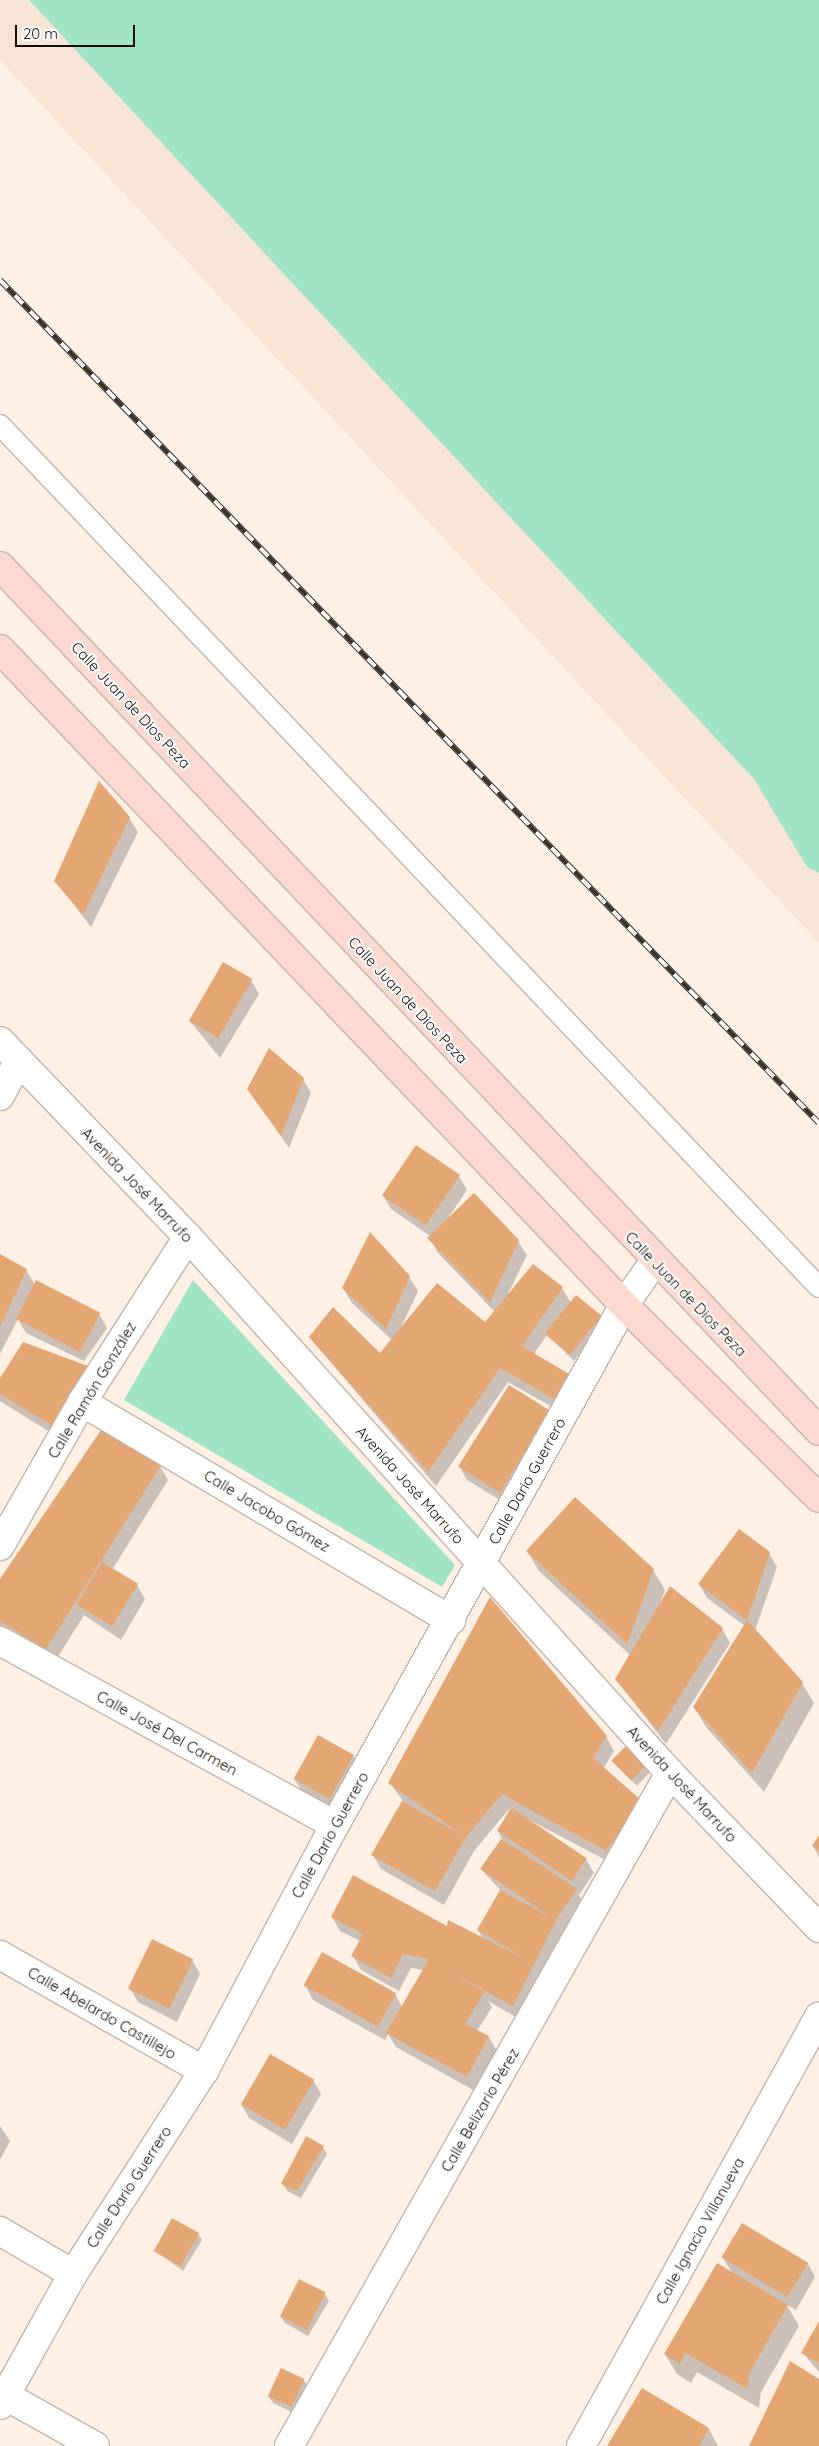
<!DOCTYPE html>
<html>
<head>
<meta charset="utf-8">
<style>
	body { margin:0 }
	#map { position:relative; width:819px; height:2446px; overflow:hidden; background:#fef0e5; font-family:Quicksand,sans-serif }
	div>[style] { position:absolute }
	.built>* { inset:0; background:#f8e4d4 }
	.green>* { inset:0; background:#a0e4c5 }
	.shadow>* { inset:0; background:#0003 }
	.building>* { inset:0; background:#e4a673; transform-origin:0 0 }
	.roads { filter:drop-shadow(1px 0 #c3b5ab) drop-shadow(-1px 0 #c3b5ab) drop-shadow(0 1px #c3b5ab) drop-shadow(0 -1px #c3b5ab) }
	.lane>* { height:20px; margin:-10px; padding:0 10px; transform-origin:10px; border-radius:10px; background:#fff }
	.street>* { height:28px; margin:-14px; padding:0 14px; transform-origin:14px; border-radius:14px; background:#fff }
	.secondary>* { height:28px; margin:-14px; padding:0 14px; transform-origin:14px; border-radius:14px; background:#fcdad2 }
	.rail>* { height:5.5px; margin-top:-2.75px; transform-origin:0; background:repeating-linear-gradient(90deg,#fff 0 11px,#39332e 0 22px); box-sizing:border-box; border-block:1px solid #39332e }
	span { translate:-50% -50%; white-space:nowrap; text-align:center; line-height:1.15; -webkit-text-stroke:4px #fff; paint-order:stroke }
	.street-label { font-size:15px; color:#120d0a }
	.scale { position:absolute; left:15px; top:25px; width:120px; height:22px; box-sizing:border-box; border:2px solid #120d0a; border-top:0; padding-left:6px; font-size:15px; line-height:18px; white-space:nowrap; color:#120d0a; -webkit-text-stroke:4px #fff; paint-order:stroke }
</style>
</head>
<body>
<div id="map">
	<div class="built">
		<div style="clip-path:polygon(0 0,819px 0,819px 943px,0 60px)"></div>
	</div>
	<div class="green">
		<div style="clip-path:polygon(29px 0,819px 0,819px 873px,807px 867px,754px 779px)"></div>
		<div style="clip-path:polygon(193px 1280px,455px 1565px,442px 1587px,124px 1400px)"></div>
	</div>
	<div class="shadow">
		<div style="clip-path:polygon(129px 818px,138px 832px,91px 927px,56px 881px)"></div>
		<div style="clip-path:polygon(251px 980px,259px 994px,220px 1058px,189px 1020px)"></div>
		<div style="clip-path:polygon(303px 1079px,311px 1093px,289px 1148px,248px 1089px)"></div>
		<div style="clip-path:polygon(459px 1176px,467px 1190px,448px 1218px,518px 1241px,527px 1255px,508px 1294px,562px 1288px,571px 1303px,601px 1317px,605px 1324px,574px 1361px,547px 1335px,534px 1354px,568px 1416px,508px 1382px,436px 1486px,310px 1338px,381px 1355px,392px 1340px,352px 1303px,343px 1288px,409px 1277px,418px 1291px,400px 1330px,485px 1324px,495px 1312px,437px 1252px,430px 1236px,391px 1209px,383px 1195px)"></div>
		<div style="clip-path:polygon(0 1255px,26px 1270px,35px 1285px,99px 1314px,107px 1328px,84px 1361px,26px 1333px,18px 1319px,0 1354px)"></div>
		<div style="clip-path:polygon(24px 1343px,72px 1446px,0 1401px,0 1380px)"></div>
		<div style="clip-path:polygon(549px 1412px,508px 1505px,467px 1480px,459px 1466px)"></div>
		<div style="clip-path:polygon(160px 1466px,168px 1480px,112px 1570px,137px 1585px,145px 1599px,121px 1640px,84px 1615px,55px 1662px,0 1630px,0 1581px)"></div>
		<div style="clip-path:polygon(527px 1551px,653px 1570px,665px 1590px,660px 1603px,722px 1629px,730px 1643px,666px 1744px,616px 1679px,630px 1655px,539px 1571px)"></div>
		<div style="clip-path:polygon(769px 1553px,777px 1567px,755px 1631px,802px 1683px,814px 1703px,764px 1792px,706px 1727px,694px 1707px,745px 1626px,707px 1598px,699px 1584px)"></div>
		<div style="clip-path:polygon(606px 1736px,614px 1751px,603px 1769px,640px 1800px,615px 1865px,524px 1817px,586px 1859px,594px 1873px,579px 1895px,584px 1904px,521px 2020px,488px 2001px,492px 2007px,477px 2031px,489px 2037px,497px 2051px,475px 2091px,396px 2047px,388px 2034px,385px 2040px,313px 2000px,305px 1985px,395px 1994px,402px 2007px,423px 1970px,411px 1968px,399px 1991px,361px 1970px,353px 1956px,360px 1941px,340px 1931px,332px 1917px,448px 1928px,483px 1939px,478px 1930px,501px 1891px,482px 1870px,502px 1839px,498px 1831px,510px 1808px,474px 1851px,444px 1905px,381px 1869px,373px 1855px,403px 1801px,390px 1783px)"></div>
		<div style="clip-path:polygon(353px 1756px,361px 1771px,337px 1812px,302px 1792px,294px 1778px)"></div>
		<div style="clip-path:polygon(612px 1761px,646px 1765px,650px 1772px,637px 1786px)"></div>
		<div style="clip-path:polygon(819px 1837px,819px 1857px,813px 1846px)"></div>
		<div style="clip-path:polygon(192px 1960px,200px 1974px,177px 2022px,138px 2002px,129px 1987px)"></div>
		<div style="clip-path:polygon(270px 2055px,313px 2080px,321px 2094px,292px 2144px,249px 2118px,241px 2104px)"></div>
		<div style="clip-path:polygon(0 2126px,10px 2141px,0 2160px)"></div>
		<div style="clip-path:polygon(323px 2147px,327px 2154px,301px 2198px,287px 2191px,283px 2184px)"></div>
		<div style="clip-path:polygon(198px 2233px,202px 2240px,183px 2271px,157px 2252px)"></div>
		<div style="clip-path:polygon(723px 2258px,807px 2262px,815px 2277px,796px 2310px,786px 2304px,799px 2326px,761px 2392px,759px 2408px,697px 2372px,691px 2383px,677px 2374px,665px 2354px,733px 2274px)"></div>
		<div style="clip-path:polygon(325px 2294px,329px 2301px,308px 2336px,285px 2323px,281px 2316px)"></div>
		<div style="clip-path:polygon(819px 2324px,819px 2372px,803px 2353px)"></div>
		<div style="clip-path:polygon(304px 2380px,308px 2387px,295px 2414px,273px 2403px,268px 2396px)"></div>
		<div style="clip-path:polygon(642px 2389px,709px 2429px,718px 2446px,608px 2446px)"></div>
	</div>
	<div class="building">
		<div style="clip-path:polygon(99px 781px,130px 817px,83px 915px,54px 881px)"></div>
		<div style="left:223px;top:962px;width:34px;height:68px;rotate:30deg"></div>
		<div style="clip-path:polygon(269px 1048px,304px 1078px,281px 1136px,247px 1089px)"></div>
		<div style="left:416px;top:1145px;width:53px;height:61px;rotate:34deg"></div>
		<div style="clip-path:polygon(474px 1193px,519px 1240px,490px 1302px,427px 1238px)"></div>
		<div style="clip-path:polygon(370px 1232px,410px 1276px,386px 1329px,342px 1288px)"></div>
		<div style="clip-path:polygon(0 1254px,27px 1269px,0 1327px)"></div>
		<div style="clip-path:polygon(533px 1264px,563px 1287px,522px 1346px,574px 1377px,559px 1402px,500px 1368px,428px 1472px,309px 1337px,333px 1307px,380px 1353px,437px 1283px,485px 1322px)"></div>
		<div style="left:36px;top:1280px;width:72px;height:44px;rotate:27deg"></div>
		<div style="left:576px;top:1295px;width:33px;height:50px;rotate:39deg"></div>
		<div style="clip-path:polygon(23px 1342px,96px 1369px,63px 1432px,0 1394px,0 1378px)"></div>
		<div style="left:509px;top:1385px;width:49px;height:96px;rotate:32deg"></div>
		<div style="clip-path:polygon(101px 1430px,161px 1465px,46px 1649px,0 1621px,0 1579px)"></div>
		<div style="clip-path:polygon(575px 1497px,654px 1569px,627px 1644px,526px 1551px)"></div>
		<div style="clip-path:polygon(739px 1529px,770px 1552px,747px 1620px,698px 1584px)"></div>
		<div style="left:102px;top:1562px;width:42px;height:50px;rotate:31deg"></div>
		<div style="clip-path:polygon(670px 1586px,723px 1628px,658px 1731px,615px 1679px)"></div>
		<div style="clip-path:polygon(490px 1597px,607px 1736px,593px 1758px,641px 1800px,606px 1851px,502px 1794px,466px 1837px,435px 1891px,371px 1855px,402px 1801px,464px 1836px,388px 1783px)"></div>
		<div style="clip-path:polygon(747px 1620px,803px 1682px,752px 1773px,693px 1707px)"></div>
		<div style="left:318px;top:1735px;width:41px;height:50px;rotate:29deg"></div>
		<div style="left:627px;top:1745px;width:28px;height:22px;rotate:45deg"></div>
		<div style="left:512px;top:1808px;width:90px;height:27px;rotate:34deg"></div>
		<div style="clip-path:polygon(819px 1835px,819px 1851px,812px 1846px)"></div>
		<div style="clip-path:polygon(501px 1839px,577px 1889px,556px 1920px,513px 2006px,451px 1972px,484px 1992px,465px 2024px,489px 2036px,467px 2077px,386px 2033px,429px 1959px,403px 1954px,391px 1978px,351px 1956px,363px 1934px,331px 1917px,353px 1875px,447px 1926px,448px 1920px,526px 1959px,477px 1930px,500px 1890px,554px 1919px,480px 1869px)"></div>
		<div style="left:152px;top:1939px;width:46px;height:55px;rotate:26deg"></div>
		<div style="left:322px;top:1952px;width:85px;height:38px;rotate:29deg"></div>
		<div style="left:270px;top:2054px;width:51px;height:58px;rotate:30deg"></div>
		<div style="clip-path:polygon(306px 2136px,324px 2146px,297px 2191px,281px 2184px)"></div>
		<div style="left:172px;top:2218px;width:31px;height:38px;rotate:29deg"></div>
		<div style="left:742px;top:2223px;width:77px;height:40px;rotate:31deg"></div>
		<div style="clip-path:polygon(717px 2263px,788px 2305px,750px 2372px,748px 2389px,685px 2353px,680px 2364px,664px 2354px)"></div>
		<div style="left:299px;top:2279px;width:30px;height:42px;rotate:27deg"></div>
		<div style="clip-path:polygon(819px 2321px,819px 2363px,801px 2353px)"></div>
		<div style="clip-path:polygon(790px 2361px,819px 2379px,819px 2446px,749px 2446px)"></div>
		<div style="left:281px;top:2368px;width:26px;height:31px;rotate:25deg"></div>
		<div style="clip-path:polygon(642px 2388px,709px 2428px,699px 2446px,607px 2446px)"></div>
	</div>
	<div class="roads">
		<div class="lane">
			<div style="left:0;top:425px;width:1189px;rotate:46.47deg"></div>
		</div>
		<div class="street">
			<div style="left:0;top:1041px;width:272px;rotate:46.2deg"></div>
			<div style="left:188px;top:1237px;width:721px;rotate:48.04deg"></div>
			<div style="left:670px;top:1773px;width:215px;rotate:46.1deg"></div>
			<div style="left:0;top:1096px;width:40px;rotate:-62deg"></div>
			<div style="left:82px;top:1402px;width:429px;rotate:30.6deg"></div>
			<div style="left:0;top:1546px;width:166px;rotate:-60.3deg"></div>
			<div style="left:82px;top:1402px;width:196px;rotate:-57.3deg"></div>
			<div style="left:0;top:1641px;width:382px;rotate:28.8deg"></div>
			<div style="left:0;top:1955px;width:235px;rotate:29.6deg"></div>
			<div style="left:0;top:2231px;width:85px;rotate:30.5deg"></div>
			<div style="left:6px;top:2396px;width:102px;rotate:29.3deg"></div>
			<div style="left:0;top:2405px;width:150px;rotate:-60.9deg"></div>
			<div style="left:73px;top:2274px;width:242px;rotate:-57.2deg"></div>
			<div style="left:204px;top:2071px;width:279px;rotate:-62deg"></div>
			<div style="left:335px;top:1825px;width:595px;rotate:-60.94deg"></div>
			<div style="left:624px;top:1305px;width:52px;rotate:-55.1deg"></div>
			<div style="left:289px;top:2446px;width:773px;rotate:-60.48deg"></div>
			<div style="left:581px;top:2446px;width:491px;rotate:-61deg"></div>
		</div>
		<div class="secondary">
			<div style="left:0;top:566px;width:1191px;rotate:46.56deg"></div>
			<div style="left:0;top:649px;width:905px;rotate:46.43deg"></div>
			<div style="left:624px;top:1305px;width:274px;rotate:44.7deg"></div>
		</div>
	</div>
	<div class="rail">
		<div style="left:0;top:280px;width:1175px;rotate:45.83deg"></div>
	</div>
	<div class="street-label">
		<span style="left:131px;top:705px;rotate:47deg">Calle Juan de Dios Peza</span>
		<span style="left:408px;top:1000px;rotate:47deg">Calle Juan de Dios Peza</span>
		<span style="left:137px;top:1185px;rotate:46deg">Avenida José Marrufo</span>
		<span style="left:686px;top:1294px;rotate:46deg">Calle Juan de Dios Peza</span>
		<span style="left:92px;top:1390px;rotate:-59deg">Calle Ramón González</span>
		<span style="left:527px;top:1481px;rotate:-61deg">Calle Dario Guerrero</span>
		<span style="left:410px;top:1485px;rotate:48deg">Avenida José Marrufo</span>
		<span style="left:267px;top:1511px;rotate:31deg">Calle Jacobo Gómez</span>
		<span style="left:167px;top:1733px;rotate:29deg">Calle José Del Carmen</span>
		<span style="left:682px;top:1784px;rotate:47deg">Avenida José Marrufo</span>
		<span style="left:330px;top:1835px;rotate:-61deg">Calle Dario Guerrero</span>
		<span style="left:102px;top:2013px;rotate:30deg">Calle Abelardo Castillejo</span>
		<span style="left:480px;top:2110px;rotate:-60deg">Calle Belizario Pérez</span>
		<span style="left:129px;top:2187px;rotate:-57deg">Calle Dario Guerrero</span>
		<span style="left:700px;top:2231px;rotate:-61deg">Calle Ignacio Villanueva</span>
	</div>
	<div class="scale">20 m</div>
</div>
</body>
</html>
